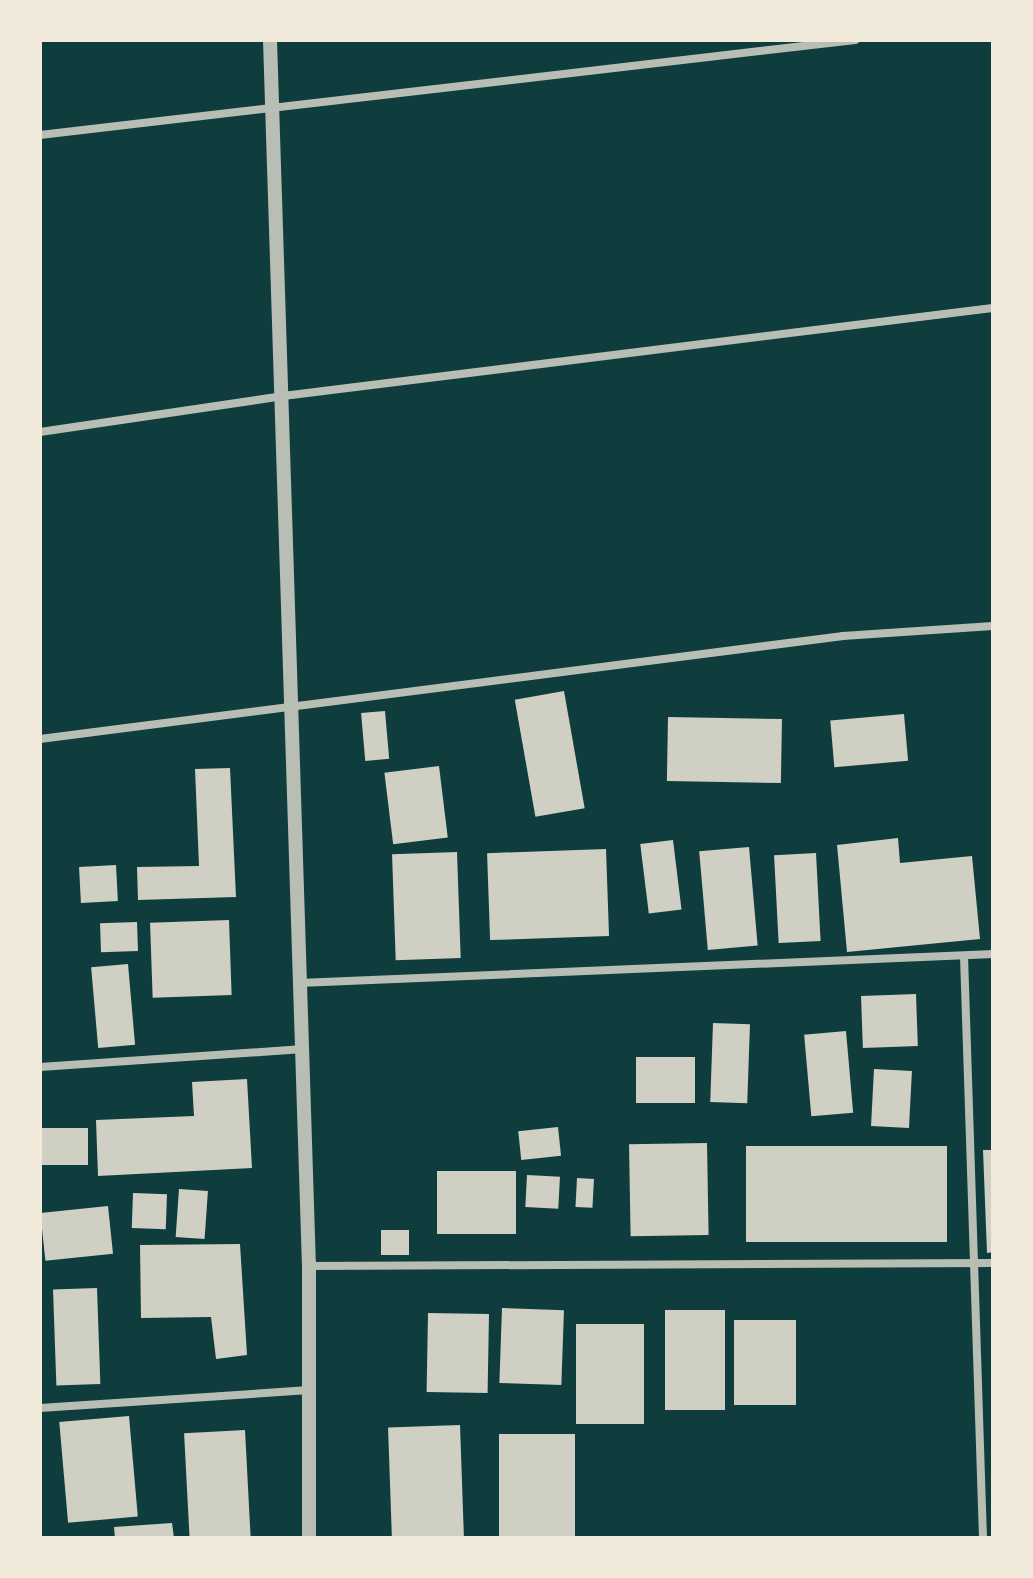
<!DOCTYPE html>
<html>
<head>
<meta charset="utf-8">
<style>
	body { margin:0 }
	#map { position:relative; width:1033px; height:1578px; overflow:hidden; background:#0f3d3e; font-family:"Work Sans",sans-serif }
	div>[style] { position:absolute }
	.building>* { inset:0; background:#cfcfc3; transform-origin:0 0 }
	.minor>* { height:8px; margin:-4px; padding:0 4px; transform-origin:4px; border-radius:4px; background:#b8beb3 }
	.tertiary>* { height:14px; margin:-7px; padding:0 7px; transform-origin:7px; border-radius:7px; background:#b8beb3 }
	span { translate:-50% -50%; white-space:nowrap; text-align:center; line-height:1.15; -webkit-text-stroke:7px #f1e9da; paint-order:stroke }
	.frame { position:absolute; inset:0; border:42px solid #f1e9da; pointer-events:none }
</style>
</head>
<body>
<div id="map">
	<div class="building">
		<div style="left:564px;top:691px;width:119px;height:50px;rotate:80deg"></div>
		<div style="left:385px;top:711px;width:48px;height:24px;rotate:85deg"></div>
		<div style="left:904px;top:714px;width:47px;height:74px;rotate:85deg"></div>
		<div style="left:668px;top:717px;width:114px;height:64px;rotate:1deg"></div>
		<div style="left:439px;top:766px;width:72px;height:55px;rotate:83deg"></div>
		<div style="clip-path:polygon(230px 768px,236px 897px,138px 900px,137px 867px,199px 866px,195px 769px)"></div>
		<div style="clip-path:polygon(898px 838px,900px 863px,972px 856px,980px 939px,847px 952px,837px 845px)"></div>
		<div style="left:673px;top:840px;width:70px;height:33px;rotate:83deg"></div>
		<div style="left:749px;top:847px;width:99px;height:50px;rotate:85deg"></div>
		<div style="left:606px;top:849px;width:87px;height:119px;rotate:88deg"></div>
		<div style="left:457px;top:852px;width:106px;height:65px;rotate:88deg"></div>
		<div style="left:816px;top:853px;width:88px;height:42px;rotate:87deg"></div>
		<div style="left:116px;top:865px;width:36px;height:37px;rotate:87deg"></div>
		<div style="left:229px;top:920px;width:75px;height:79px;rotate:88deg"></div>
		<div style="left:137px;top:922px;width:29px;height:37px;rotate:88deg"></div>
		<div style="left:128px;top:964px;width:81px;height:37px;rotate:85deg"></div>
		<div style="left:916px;top:994px;width:52px;height:55px;rotate:88deg"></div>
		<div style="left:713px;top:1023px;width:37px;height:79px;rotate:2deg"></div>
		<div style="left:846px;top:1031px;width:82px;height:42px;rotate:85deg"></div>
		<div style="left:636px;top:1057px;width:59px;height:46px"></div>
		<div style="left:874px;top:1069px;width:38px;height:57px;rotate:3deg"></div>
		<div style="clip-path:polygon(247px 1079px,252px 1168px,98px 1176px,96px 1120px,194px 1116px,192px 1082px)"></div>
		<div style="left:558px;top:1127px;width:29px;height:40px;rotate:84deg"></div>
		<div style="left:88px;top:1128px;width:37px;height:48px;rotate:90deg"></div>
		<div style="left:707px;top:1143px;width:92px;height:78px;rotate:89deg"></div>
		<div style="left:746px;top:1146px;width:201px;height:96px"></div>
		<div style="clip-path:polygon(983px 1150px,993px 1150px,993px 1252px,987px 1253px)"></div>
		<div style="left:437px;top:1171px;width:79px;height:63px"></div>
		<div style="left:527px;top:1175px;width:33px;height:32px;rotate:3deg"></div>
		<div style="left:577px;top:1178px;width:17px;height:29px;rotate:3deg"></div>
		<div style="left:179px;top:1189px;width:29px;height:48px;rotate:4deg"></div>
		<div style="left:133px;top:1193px;width:34px;height:35px;rotate:2deg"></div>
		<div style="left:108px;top:1206px;width:48px;height:68px;rotate:84deg"></div>
		<div style="left:381px;top:1230px;width:28px;height:25px"></div>
		<div style="clip-path:polygon(240px 1244px,247px 1355px,216px 1359px,211px 1317px,141px 1318px,140px 1245px)"></div>
		<div style="left:97px;top:1288px;width:96px;height:44px;rotate:88deg"></div>
		<div style="left:502px;top:1308px;width:62px;height:75px;rotate:2deg"></div>
		<div style="left:665px;top:1310px;width:60px;height:100px"></div>
		<div style="left:428px;top:1313px;width:61px;height:79px;rotate:1deg"></div>
		<div style="left:796px;top:1320px;width:85px;height:62px;rotate:90deg"></div>
		<div style="left:576px;top:1324px;width:68px;height:100px"></div>
		<div style="left:129px;top:1416px;width:101px;height:70px;rotate:85deg"></div>
		<div style="left:460px;top:1425px;width:113px;height:72px;rotate:88deg"></div>
		<div style="left:245px;top:1430px;width:108px;height:61px;rotate:87deg"></div>
		<div style="left:499px;top:1434px;width:76px;height:104px"></div>
		<div style="clip-path:polygon(172px 1523px,174px 1538px,115px 1538px,114px 1527px)"></div>
	</div>
	<div class="minor">
		<div style="left:40px;top:135px;width:821px;rotate:-6.65deg"></div>
		<div style="left:40px;top:432px;width:246px;rotate:-8.4deg"></div>
		<div style="left:283px;top:396px;width:715px;rotate:-7.07deg"></div>
		<div style="left:40px;top:739px;width:810px;rotate:-7.31deg"></div>
		<div style="left:843px;top:636px;width:150px;rotate:-3.8deg"></div>
		<div style="left:964px;top:956px;width:582px;rotate:88.13deg"></div>
		<div style="left:299px;top:983px;width:695px;rotate:-2.39deg"></div>
		<div style="left:40px;top:1067px;width:264px;rotate:-3.9deg"></div>
		<div style="left:309px;top:1266px;width:684px;rotate:-0.25deg"></div>
		<div style="left:40px;top:1408px;width:270px;rotate:-3.8deg"></div>
	</div>
	<div class="tertiary">
		<div style="left:270px;top:40px;width:1227px;rotate:88.18deg"></div>
		<div style="left:309px;top:1266px;width:272px;rotate:90deg"></div>
	</div>
	<div class="frame"></div>
</div>
</body>
</html>
